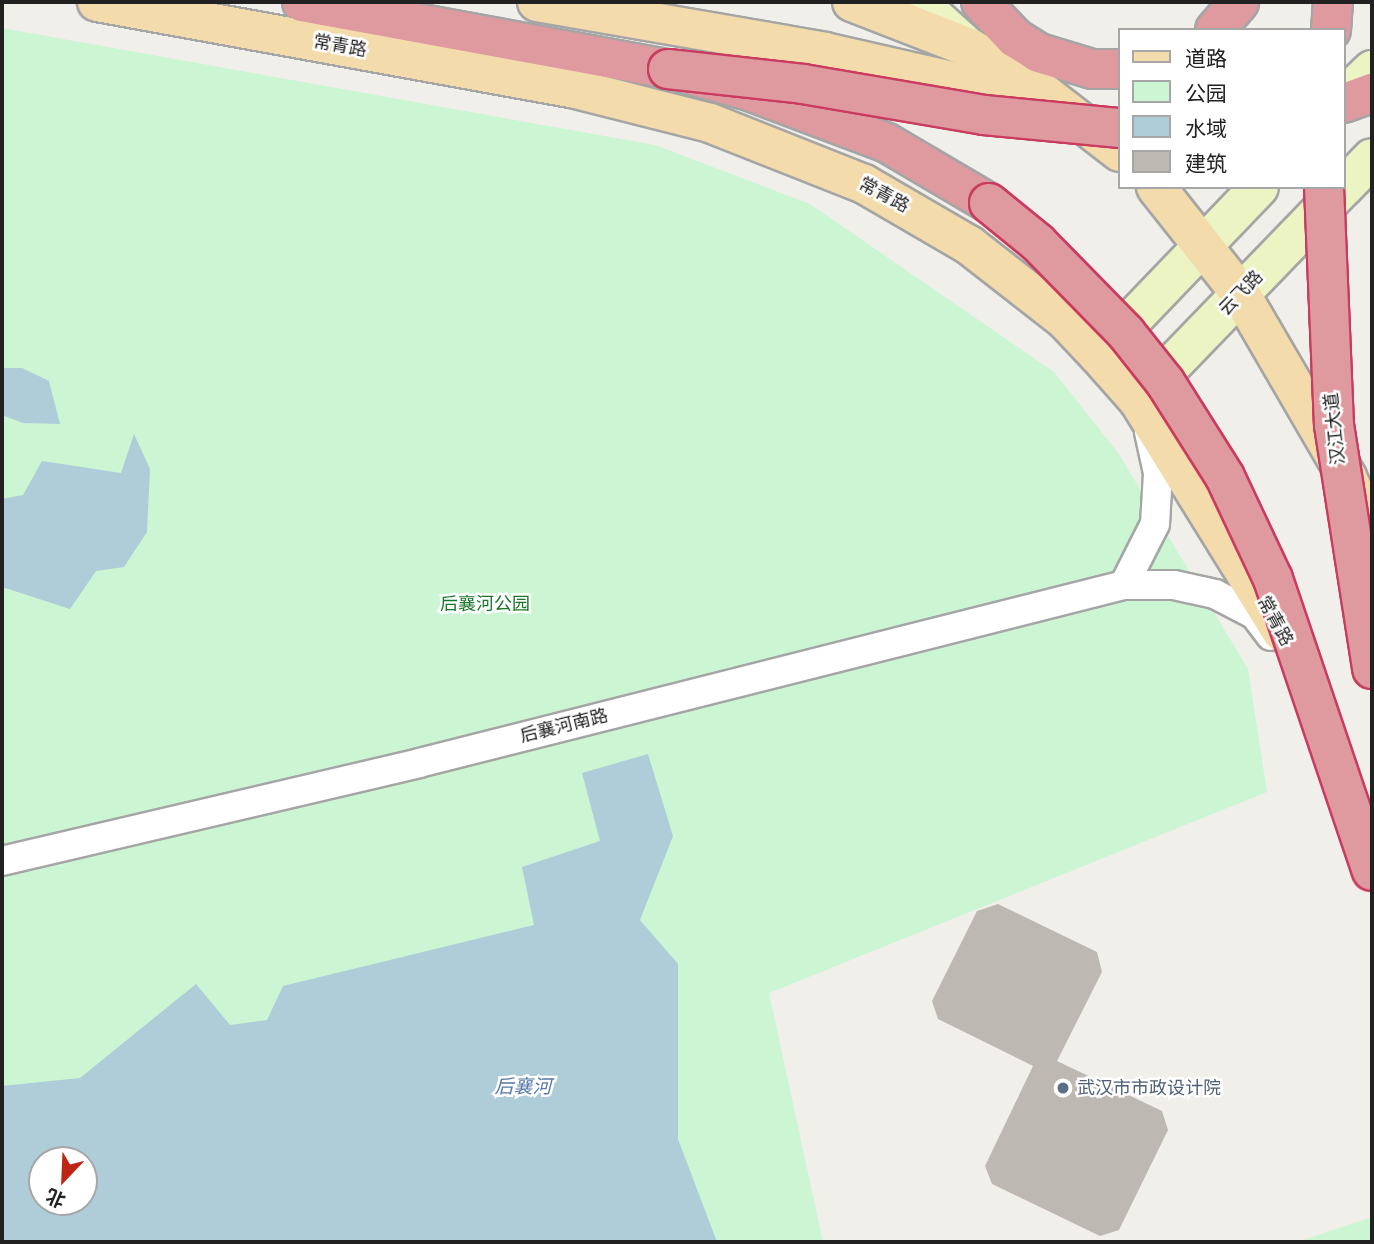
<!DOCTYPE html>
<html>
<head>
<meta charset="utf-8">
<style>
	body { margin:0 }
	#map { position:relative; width:1374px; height:1244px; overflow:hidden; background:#f1efe9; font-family:Mulish,"Noto Sans SC",sans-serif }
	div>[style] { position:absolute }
	.park>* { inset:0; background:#ccf5d3 }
	.water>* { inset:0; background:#afccd9 }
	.building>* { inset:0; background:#beb8b2 }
	.roads { filter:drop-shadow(2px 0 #a5a5a5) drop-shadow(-2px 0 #a5a5a5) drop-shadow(0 2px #a5a5a5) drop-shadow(0 -2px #a5a5a5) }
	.street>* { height:28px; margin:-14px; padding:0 14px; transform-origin:14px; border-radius:14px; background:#fff }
	.secondary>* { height:38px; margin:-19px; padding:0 19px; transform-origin:19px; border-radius:19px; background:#edf4c4 }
	.primary>* { height:38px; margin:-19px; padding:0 19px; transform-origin:19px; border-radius:19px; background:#f3dbac }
	.highway>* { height:38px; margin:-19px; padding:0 19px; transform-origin:19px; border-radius:19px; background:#df9aa0 }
	.bridges { filter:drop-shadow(2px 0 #ca3b5f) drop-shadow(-2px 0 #ca3b5f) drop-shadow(0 2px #ca3b5f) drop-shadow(0 -2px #ca3b5f) }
	.highway-bridge>* { height:38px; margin:-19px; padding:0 19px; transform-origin:19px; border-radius:19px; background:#df9aa0 }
	.dots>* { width:19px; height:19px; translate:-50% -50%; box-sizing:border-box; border:4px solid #fff; border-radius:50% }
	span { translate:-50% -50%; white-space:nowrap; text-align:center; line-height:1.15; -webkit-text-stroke:5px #fff; paint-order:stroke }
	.street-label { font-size:18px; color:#212121 }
	.park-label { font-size:18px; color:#187729 }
	.service-label { font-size:18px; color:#4e5e75 }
	.left { translate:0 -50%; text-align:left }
	.water-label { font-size:19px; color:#5778a8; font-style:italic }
	.frame { position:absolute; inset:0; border:4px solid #212121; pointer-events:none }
	.legend { position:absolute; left:1118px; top:28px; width:228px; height:161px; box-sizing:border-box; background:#fff; border:2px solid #a6a6a6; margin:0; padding:9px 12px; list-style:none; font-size:21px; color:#212121 }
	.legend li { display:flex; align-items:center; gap:14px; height:35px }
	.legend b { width:35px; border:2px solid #a6a6a6 }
	.north { position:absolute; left:28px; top:1146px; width:70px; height:70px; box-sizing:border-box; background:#fff; border:2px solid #a6a6a6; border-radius:50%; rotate:203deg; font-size:19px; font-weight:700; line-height:28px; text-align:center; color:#212121 }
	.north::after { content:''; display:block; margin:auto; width:24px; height:32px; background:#be2515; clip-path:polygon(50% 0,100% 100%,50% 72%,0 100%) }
</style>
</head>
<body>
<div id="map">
	<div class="park">
		<div style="clip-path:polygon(evenodd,2px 28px,655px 145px,810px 204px,1054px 372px,1119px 454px,1248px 669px,1267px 792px,769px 993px,823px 1242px,2px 1242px,2px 28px,42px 1160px,84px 1160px,84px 1202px,42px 1202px,42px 1160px)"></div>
		<div style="clip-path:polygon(1372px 1217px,1372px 1242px,1297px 1242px)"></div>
	</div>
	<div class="water">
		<div style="clip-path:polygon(2px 368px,22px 368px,49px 381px,60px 424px,23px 423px,2px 415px)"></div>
		<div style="clip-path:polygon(134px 434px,150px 469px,147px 532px,124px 567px,96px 571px,70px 609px,2px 587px,2px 499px,23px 495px,42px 461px,121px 473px)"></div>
		<div style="clip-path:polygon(evenodd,648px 754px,673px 836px,640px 920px,678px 964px,678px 1139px,717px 1242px,2px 1242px,2px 1086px,80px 1078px,196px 984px,230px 1025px,267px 1020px,283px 986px,534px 925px,522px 867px,600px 841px,582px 773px,648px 754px,42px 1160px,84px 1160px,84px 1202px,42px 1202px,42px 1160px)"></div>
	</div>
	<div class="building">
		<div style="clip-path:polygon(998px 904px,1097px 952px,1102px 972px,1057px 1061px,1162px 1111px,1168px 1130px,1119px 1230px,1100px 1236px,992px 1184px,985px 1166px,1033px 1066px,938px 1019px,932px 1001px,977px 911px)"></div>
	</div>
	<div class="roads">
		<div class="street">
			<div style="left:1124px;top:585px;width:68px;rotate:-63.1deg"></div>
			<div style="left:1155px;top:524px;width:51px;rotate:-86.6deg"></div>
			<div style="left:1158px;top:473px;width:42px;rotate:-102.4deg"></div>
			<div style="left:2px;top:861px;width:428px;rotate:-13.2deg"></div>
			<div style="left:419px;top:763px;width:727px;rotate:-14.17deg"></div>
			<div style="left:1124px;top:585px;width:50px"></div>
			<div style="left:1174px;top:585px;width:42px;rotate:12.4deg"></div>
			<div style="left:1215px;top:594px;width:45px;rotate:27.7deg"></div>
			<div style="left:1255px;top:615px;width:26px;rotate:53deg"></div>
		</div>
		<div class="secondary">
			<div style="left:918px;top:2px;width:67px;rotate:42deg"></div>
			<div style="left:1344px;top:97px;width:39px;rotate:-44deg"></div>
			<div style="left:1344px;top:187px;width:40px;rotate:-46deg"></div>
			<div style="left:1101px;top:352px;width:228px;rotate:-46.2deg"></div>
			<div style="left:1138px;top:400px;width:296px;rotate:-46deg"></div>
		</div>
		<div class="primary">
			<div style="left:97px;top:2px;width:483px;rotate:10.3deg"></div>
			<div style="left:572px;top:88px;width:142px;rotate:14.2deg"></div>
			<div style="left:710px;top:123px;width:166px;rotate:21.6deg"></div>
			<div style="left:864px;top:184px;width:121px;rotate:30.2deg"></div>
			<div style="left:969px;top:245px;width:122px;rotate:38deg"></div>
			<div style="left:1065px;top:320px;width:48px;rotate:46.7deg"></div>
			<div style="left:1098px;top:355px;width:60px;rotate:48.4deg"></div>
			<div style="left:1138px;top:400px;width:273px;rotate:58.2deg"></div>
			<div style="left:537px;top:2px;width:292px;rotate:9.8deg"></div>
			<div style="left:825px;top:52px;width:192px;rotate:12.9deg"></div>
			<div style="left:1012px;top:95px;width:64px;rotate:19.3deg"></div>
			<div style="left:852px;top:2px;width:127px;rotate:21.3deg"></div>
			<div style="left:970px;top:48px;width:67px;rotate:29.6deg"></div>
			<div style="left:1028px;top:81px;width:116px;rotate:37.7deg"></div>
			<div style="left:1156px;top:187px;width:135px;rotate:51.6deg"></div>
			<div style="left:1240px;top:293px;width:213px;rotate:59.8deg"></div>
			<div style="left:1347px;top:477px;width:60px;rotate:65.6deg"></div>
		</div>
		<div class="highway">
			<div style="left:302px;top:2px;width:372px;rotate:10.4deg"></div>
			<div style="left:668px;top:69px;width:84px;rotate:15.2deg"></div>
			<div style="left:749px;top:91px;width:147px;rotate:20.6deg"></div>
			<div style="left:887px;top:143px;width:118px;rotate:30.5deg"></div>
			<div style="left:981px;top:2px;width:50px;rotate:46.6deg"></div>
			<div style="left:1015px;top:38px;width:28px;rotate:32deg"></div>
			<div style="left:1039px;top:53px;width:55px;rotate:16.8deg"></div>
			<div style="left:1092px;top:69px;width:28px"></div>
			<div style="left:1215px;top:30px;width:37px;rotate:-49deg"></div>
			<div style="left:1331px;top:30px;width:28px;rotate:-86deg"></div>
			<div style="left:1344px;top:103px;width:30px;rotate:-20deg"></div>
		</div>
	</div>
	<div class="bridges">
		<div class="highway-bridge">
			<div style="left:668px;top:69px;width:136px;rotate:6.3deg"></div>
			<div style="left:803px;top:84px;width:184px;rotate:9.7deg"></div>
			<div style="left:984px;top:115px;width:137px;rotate:5.5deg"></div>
			<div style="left:1324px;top:187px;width:238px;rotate:87.6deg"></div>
			<div style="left:1334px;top:425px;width:247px;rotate:81.1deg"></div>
			<div style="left:989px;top:203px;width:63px;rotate:39.2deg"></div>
			<div style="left:1038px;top:243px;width:126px;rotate:45.6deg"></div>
			<div style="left:1126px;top:333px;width:63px;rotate:51.5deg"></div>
			<div style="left:1165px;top:382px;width:112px;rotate:57.7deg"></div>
			<div style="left:1225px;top:477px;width:113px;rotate:64.8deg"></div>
			<div style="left:1273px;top:579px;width:308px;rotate:71.3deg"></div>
		</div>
	</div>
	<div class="dots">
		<div style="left:1063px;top:1088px;background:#5c6f8a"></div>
	</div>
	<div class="street-label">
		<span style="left:340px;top:46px;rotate:10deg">常青路</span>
		<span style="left:884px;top:195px;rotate:28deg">常青路</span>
		<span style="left:1241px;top:293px;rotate:-46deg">云飞路</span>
		<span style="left:1335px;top:429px;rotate:-96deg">汉江大道</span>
		<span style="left:1275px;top:621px;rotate:61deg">常青路</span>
		<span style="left:564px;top:726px;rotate:-14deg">后襄河南路</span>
	</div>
	<div class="park-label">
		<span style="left:485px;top:604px">后襄河公园</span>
	</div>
	<div class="service-label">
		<span class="left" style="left:1077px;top:1088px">武汉市市政设计院</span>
	</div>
	<div class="water-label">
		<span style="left:523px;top:1087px">后襄河</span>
	</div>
	<div class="frame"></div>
	<ul class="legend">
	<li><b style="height:9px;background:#f3dbac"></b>道路</li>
	<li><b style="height:19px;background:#ccf5d3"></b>公园</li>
	<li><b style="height:19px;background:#afccd9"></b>水域</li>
	<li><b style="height:19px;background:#beb8b2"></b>建筑</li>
	</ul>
	<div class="north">北</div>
</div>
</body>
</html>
